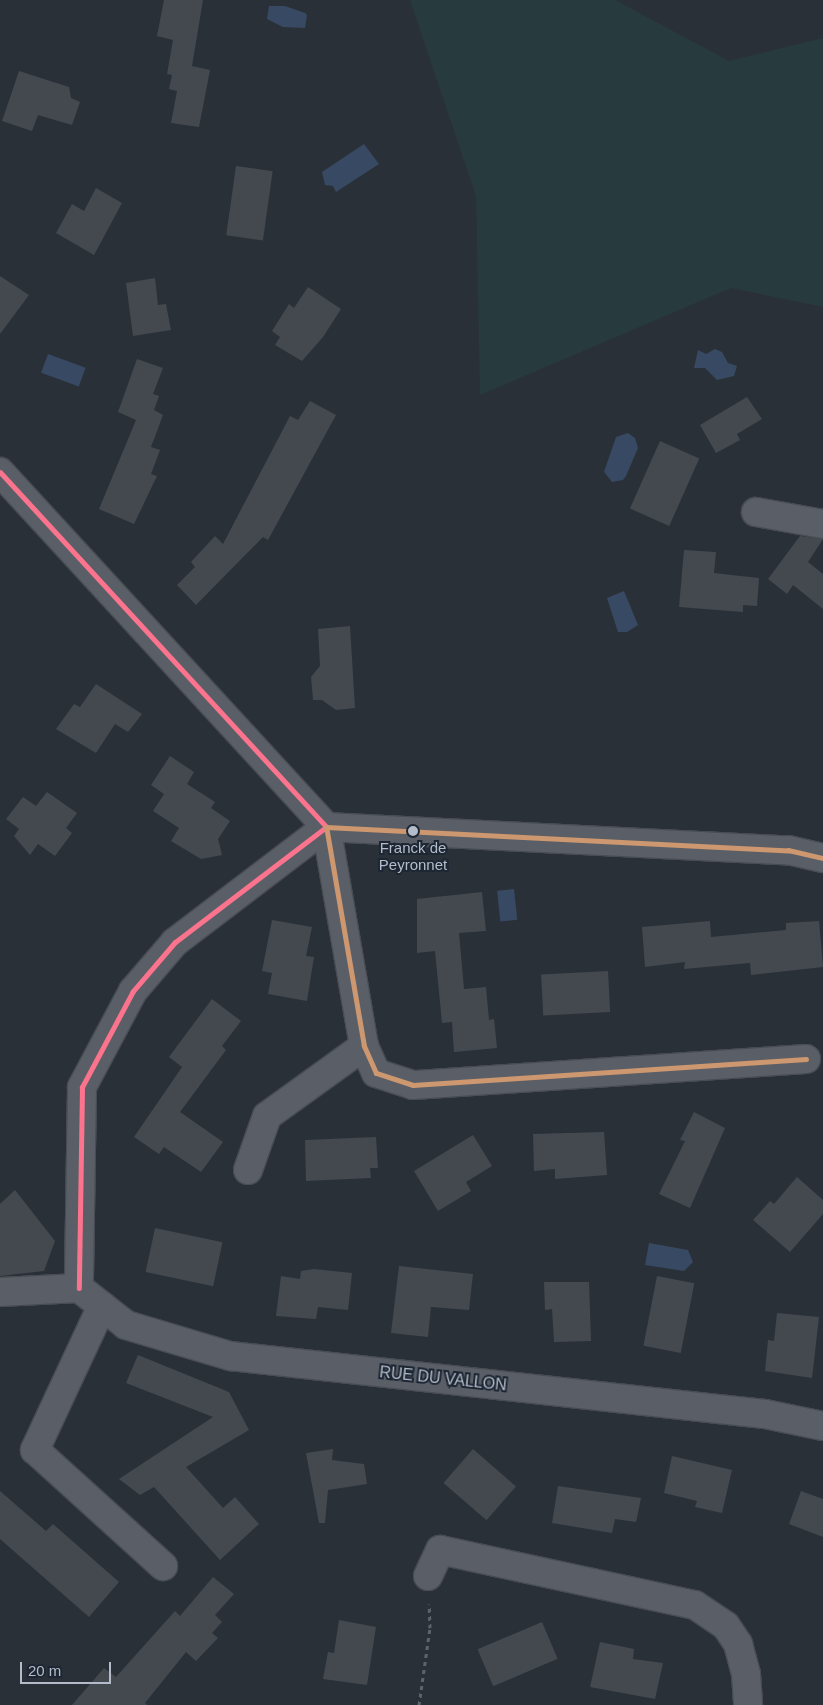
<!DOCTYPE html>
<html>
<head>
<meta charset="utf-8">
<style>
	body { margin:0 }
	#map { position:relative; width:823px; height:1705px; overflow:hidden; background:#2a3038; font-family:Arial,sans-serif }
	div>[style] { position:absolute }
	.green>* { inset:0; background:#273a3e }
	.water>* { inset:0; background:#384963; transform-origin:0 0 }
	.building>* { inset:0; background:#444950; transform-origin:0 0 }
	.path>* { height:3px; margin-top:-1.5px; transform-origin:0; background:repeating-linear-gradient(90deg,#5d636a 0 4px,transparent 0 8px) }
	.roads { filter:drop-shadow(1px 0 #484c53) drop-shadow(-1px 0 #484c53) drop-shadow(0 1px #484c53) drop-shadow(0 -1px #484c53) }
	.minor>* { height:28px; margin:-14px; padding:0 14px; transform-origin:14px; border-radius:14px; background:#5a5e66 }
	.bus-1>* { height:5px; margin:-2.5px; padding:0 2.5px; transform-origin:2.5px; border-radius:2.5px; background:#fc738d }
	.bus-2>* { height:5px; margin:-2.5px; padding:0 2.5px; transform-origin:2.5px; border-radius:2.5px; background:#cd976f }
	.dots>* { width:14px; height:14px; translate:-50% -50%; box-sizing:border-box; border:2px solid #1d2633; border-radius:50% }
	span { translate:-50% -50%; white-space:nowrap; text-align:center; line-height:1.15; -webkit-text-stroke:4px #1d2633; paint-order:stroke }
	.bus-label { font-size:15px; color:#b4bcc9 }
	.street-label { font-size:16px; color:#b4bcc9 }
	.scale { position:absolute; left:20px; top:1662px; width:91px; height:22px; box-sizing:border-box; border:2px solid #b4bcc9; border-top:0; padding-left:6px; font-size:15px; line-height:18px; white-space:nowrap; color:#b4bcc9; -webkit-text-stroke:4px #1d2633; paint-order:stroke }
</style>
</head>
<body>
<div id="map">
	<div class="green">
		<div style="clip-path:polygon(410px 0,615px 0,729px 61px,823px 38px,823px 307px,731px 288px,480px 395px,476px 196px)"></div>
	</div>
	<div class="water">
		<div style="clip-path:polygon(269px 6px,285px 6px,305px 13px,307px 15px,305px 28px,283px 27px,267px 19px)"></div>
		<div style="clip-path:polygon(364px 144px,379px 164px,336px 192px,333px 186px,325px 185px,322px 172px)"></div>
		<div style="clip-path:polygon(715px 349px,722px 352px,728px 363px,737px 366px,734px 376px,717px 380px,705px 368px,694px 368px,698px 350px,706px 354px)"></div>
		<div style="left:48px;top:354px;width:40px;height:20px;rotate:20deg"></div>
		<div style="clip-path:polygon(628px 433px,635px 438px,638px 448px,626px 476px,623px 480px,612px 482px,604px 472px,616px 437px)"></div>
		<div style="clip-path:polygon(624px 591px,638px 625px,627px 632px,618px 632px,607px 598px)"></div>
		<div style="left:514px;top:889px;width:31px;height:17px;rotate:84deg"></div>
		<div style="clip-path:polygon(649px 1243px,688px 1250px,693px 1262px,684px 1271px,645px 1265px)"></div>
	</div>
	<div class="building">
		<div style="clip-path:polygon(164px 0,203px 0,192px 66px,210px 70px,199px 127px,171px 123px,177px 91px,169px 89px,172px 75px,167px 74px,173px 40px,157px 36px)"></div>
		<div style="clip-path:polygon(19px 71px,69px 87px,71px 98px,80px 102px,72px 125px,38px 115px,32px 131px,2px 121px)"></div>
		<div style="left:236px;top:166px;width:37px;height:70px;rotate:8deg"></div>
		<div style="clip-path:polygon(96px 188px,122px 203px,94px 255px,56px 233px,72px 204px,84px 211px)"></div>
		<div style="clip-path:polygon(0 276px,29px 295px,0 334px)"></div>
		<div style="clip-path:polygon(155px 278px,158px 305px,166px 304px,171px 330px,133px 336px,126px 283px)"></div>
		<div style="clip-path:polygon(308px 287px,341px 309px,323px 337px,302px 361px,275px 345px,280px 337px,272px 331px,289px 304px,294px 308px)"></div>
		<div style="clip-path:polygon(137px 359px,163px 368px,153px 394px,159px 396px,154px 410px,163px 415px,151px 447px,160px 450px,151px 474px,157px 476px,134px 524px,99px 509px,136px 420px,118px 412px)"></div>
		<div style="clip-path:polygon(747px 397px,762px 419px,737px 434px,740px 440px,716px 453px,700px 425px)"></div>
		<div style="clip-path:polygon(310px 401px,336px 415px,268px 540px,263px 537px,196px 605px,177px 585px,195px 567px,191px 562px,215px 536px,223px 544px,290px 416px,298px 420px)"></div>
		<div style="left:660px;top:441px;width:43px;height:74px;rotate:24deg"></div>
		<div style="clip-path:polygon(800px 536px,823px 539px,808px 562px,823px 574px,823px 609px,793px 585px,787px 594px,768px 579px)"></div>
		<div style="clip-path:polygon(684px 550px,716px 552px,714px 573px,759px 578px,757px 606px,743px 605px,743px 612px,679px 607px)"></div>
		<div style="clip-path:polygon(350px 626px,355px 708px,336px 710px,322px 700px,313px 700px,311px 677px,320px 666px,318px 629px)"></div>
		<div style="clip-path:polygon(96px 684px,142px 714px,128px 732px,115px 724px,96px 753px,56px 729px,74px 704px,80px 707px)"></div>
		<div style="clip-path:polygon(170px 756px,194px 772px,187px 784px,215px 802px,211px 808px,230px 821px,218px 839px,222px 855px,201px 859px,171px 841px,179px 828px,153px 811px,164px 794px,151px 785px)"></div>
		<div style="clip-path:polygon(47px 792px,77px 813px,66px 828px,72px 833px,55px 856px,38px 844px,30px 855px,14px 836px,19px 829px,6px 819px,23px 797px,36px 806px)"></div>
		<div style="clip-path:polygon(482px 892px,486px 931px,459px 933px,464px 989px,486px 987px,489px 1020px,494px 1019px,497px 1048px,454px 1052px,452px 1022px,442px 1023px,435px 951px,417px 953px,417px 899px)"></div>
		<div style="clip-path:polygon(272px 920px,312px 927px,306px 956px,314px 957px,307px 1001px,268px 994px,272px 973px,262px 971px)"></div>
		<div style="clip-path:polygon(710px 921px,711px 937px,786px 930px,786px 923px,819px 921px,823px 967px,751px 975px,750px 963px,684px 969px,685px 962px,645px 967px,642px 927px)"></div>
		<div style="left:608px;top:971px;width:41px;height:67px;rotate:87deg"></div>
		<div style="clip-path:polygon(212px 999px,241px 1021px,222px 1046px,226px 1050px,180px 1112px,223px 1142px,201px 1172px,164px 1147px,159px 1154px,134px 1137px,182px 1067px,169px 1057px)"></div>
		<div style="clip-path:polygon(694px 1112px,725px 1128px,690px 1208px,659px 1194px,685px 1141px,680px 1140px)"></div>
		<div style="clip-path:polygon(604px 1132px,607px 1175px,555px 1179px,555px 1169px,534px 1171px,533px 1134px)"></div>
		<div style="clip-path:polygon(473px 1135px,492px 1166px,466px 1182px,471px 1191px,438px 1211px,414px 1171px)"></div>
		<div style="clip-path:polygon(376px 1137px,378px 1168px,370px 1168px,371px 1178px,306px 1181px,305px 1140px)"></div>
		<div style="clip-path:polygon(797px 1177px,823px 1200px,823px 1214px,790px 1252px,753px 1220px,770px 1201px,774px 1204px)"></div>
		<div style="clip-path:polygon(15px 1190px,55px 1241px,44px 1271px,0 1276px,0 1204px)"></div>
		<div style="left:155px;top:1228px;width:69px;height:45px;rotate:12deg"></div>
		<div style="clip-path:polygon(399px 1266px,473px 1274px,469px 1310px,431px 1307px,428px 1337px,391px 1333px)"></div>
		<div style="clip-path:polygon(314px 1269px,352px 1273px,348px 1310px,318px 1307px,316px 1319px,276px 1316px,281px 1276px,300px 1279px,301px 1271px)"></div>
		<div style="left:657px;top:1276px;width:38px;height:71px;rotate:11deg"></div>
		<div style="clip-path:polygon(544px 1282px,589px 1282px,591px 1341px,554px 1342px,552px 1309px,545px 1310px)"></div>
		<div style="clip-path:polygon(777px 1313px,819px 1317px,812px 1378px,765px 1371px,768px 1340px,774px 1341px)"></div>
		<div style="clip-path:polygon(138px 1355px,229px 1392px,249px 1430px,186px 1467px,223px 1508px,235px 1497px,259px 1524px,220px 1560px,154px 1487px,140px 1495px,119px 1479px,213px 1417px,126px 1383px)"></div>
		<div style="clip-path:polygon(333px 1449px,332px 1460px,364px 1464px,367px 1484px,328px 1490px,325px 1523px,319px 1523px,306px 1453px)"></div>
		<div style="left:473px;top:1449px;width:57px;height:45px;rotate:41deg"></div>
		<div style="clip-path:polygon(672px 1456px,732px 1470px,722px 1513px,695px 1507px,697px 1501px,664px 1493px)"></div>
		<div style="clip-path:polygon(558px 1486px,641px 1498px,636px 1522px,615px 1519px,612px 1533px,552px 1523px)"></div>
		<div style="clip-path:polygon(0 1491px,46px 1531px,53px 1524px,119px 1582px,89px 1617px,0 1539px)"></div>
		<div style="clip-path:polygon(801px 1491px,823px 1499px,823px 1537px,789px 1524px)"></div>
		<div style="clip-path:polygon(213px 1577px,234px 1594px,215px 1615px,222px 1622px,212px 1633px,218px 1638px,196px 1661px,186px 1652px,145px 1703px,147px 1705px,72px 1705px,104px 1668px,116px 1677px,175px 1611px,180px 1616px)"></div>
		<div style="clip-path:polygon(339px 1620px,376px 1627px,367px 1685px,323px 1679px,328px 1652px,334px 1653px)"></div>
		<div style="left:542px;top:1622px;width:40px;height:70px;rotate:67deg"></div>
		<div style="clip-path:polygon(600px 1642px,634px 1649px,633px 1659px,663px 1663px,655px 1699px,590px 1687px)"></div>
	</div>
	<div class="path">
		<div style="left:419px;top:1705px;width:78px;rotate:-81.9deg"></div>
		<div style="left:430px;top:1628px;width:24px;rotate:-92deg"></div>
	</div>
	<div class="roads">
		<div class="minor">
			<div style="left:0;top:472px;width:482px;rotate:47.4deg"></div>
			<div style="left:326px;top:827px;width:190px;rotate:142.7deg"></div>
			<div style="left:175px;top:942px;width:65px;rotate:130.6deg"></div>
			<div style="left:133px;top:991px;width:109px;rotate:118deg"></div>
			<div style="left:82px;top:1087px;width:201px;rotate:90.9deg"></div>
			<div style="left:756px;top:512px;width:68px;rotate:10.2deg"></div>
			<div style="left:806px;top:1059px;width:394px;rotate:176.2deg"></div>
			<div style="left:413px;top:1085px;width:39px;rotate:-162deg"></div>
			<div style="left:376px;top:1073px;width:30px;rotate:-114deg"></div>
			<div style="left:364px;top:1046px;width:222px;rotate:-99.8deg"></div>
			<div style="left:326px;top:827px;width:463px;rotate:2.9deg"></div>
			<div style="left:788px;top:850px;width:36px;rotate:13deg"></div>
			<div style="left:248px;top:1170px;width:57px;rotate:-70.6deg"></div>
			<div style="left:267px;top:1116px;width:120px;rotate:-35.8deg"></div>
			<div style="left:79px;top:1288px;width:60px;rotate:38.2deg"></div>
			<div style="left:126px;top:1325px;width:109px;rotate:16.6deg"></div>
			<div style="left:230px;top:1356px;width:538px;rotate:6.19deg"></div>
			<div style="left:765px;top:1414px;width:59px;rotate:11.7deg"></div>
			<div style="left:0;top:1292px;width:79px;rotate:-2.9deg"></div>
			<div style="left:102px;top:1306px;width:159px;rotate:115deg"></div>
			<div style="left:35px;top:1450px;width:173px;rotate:42.2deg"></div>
			<div style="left:428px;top:1576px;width:29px;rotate:-65deg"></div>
			<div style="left:440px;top:1550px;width:261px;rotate:12.2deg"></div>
			<div style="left:695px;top:1605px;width:37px;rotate:34deg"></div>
			<div style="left:726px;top:1626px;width:22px;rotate:56deg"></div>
			<div style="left:738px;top:1644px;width:31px;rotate:75deg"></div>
			<div style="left:746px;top:1674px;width:31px;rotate:86deg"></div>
		</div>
	</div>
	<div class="bus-1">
		<div style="left:0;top:472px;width:482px;rotate:47.4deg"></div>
		<div style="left:326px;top:827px;width:190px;rotate:142.7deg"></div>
		<div style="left:175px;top:942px;width:65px;rotate:130.6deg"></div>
		<div style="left:133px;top:991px;width:109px;rotate:118deg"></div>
		<div style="left:82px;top:1087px;width:201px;rotate:90.9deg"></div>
	</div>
	<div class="bus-2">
		<div style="left:806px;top:1059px;width:394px;rotate:176.2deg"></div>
		<div style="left:413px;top:1085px;width:39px;rotate:-162deg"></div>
		<div style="left:376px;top:1073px;width:30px;rotate:-114deg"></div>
		<div style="left:364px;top:1046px;width:222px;rotate:-99.8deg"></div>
		<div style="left:326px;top:827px;width:463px;rotate:2.9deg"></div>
		<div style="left:788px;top:850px;width:36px;rotate:13deg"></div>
	</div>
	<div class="dots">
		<div style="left:413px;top:831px;background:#b4bcc9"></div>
	</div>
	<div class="bus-label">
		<span style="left:413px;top:856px">Franck de<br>Peyronnet</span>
	</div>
	<div class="street-label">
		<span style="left:443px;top:1379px;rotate:6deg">RUE DU VALLON</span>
	</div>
	<div class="scale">20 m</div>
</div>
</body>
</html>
